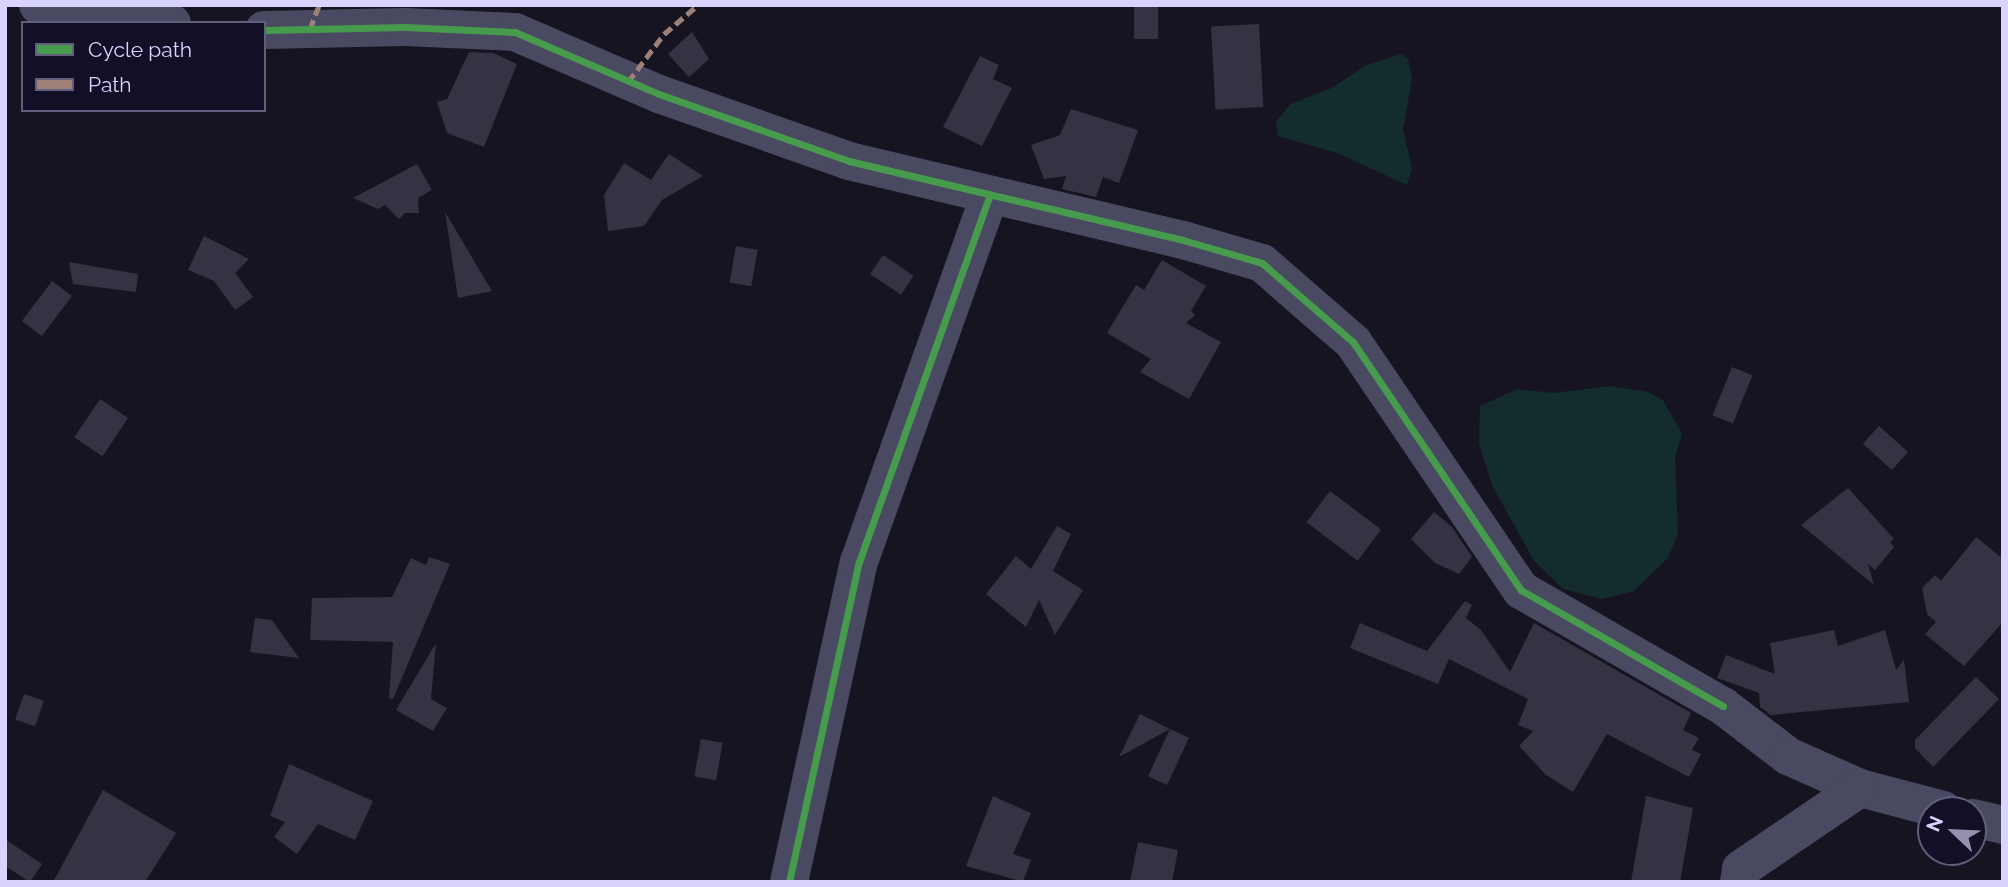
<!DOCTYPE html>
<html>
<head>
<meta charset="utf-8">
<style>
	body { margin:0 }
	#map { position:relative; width:2008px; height:887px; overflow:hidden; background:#161421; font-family:Raleway,sans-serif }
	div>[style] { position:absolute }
	.green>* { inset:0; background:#132c2d }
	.building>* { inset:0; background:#343243; transform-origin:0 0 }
	.minor>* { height:38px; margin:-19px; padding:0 19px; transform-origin:19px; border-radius:19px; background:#4a4962 }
	.quiet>* { height:5px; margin-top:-2.5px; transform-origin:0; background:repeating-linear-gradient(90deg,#9e8076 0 10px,transparent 0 15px) }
	.cycleway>* { height:7px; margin:-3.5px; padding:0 3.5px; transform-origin:3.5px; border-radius:3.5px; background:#469c4c }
	span { translate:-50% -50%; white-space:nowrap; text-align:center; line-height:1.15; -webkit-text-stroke:5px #130f26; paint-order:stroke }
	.frame { position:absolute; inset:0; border:7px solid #d9d4ff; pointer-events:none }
	.legend { position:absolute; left:21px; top:21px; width:245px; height:91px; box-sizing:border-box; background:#130f26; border:2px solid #625e7d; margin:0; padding:9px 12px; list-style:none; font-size:21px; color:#d9d4ff }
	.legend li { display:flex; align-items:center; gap:14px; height:35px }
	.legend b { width:35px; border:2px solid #625e7d }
	.north { position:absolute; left:1917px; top:796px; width:70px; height:70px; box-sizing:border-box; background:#130f26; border:2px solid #625e7d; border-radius:50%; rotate:293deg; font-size:19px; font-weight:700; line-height:28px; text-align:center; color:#d9d4ff }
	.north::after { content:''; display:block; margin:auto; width:24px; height:32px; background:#9591b1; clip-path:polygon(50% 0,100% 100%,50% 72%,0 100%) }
</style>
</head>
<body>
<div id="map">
	<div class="green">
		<div style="clip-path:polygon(1401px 54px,1408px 59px,1412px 79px,1403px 129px,1412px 169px,1407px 185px,1337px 153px,1278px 136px,1276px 121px,1291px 104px,1334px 87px,1364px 66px)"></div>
		<div style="clip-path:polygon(1610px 386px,1648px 392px,1663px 400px,1682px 434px,1675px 458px,1678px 534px,1668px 558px,1634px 591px,1602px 599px,1563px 589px,1534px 561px,1492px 485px,1479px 444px,1480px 406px,1517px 389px,1553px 393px)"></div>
	</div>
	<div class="building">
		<div style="left:1134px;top:5px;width:24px;height:34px"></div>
		<div style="left:1259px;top:24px;width:83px;height:48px;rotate:87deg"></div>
		<div style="clip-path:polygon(692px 32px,709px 59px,689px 77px,668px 54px)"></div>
		<div style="clip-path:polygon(469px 52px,493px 53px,517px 64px,484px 147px,447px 133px,437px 102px,447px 99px)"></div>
		<div style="clip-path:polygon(980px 56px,999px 65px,993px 79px,1012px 88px,982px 146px,943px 127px)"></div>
		<div style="clip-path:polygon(1071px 109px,1138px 130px,1119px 183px,1103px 177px,1096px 197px,1062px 189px,1066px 176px,1044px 179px,1031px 145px,1060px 135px)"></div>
		<div style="clip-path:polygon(669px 154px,703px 176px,662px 200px,644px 226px,608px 231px,604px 195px,624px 163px,651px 180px)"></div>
		<div style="clip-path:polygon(417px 164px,432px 190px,418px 198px,419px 213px,405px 213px,399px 219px,385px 205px,378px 209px,353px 198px)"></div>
		<div style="clip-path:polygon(445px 212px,492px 291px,458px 298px)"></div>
		<div style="clip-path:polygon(204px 236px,249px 259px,235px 273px,253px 297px,235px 310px,214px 281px,188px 270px)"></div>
		<div style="left:736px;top:246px;width:22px;height:37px;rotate:10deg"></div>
		<div style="left:883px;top:255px;width:37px;height:23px;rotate:34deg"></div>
		<div style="clip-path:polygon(1162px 260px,1206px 286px,1191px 311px,1195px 315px,1186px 323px,1221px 342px,1189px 399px,1140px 372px,1151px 359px,1107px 333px,1136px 285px,1144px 290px)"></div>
		<div style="clip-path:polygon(69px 262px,138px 274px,136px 292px,73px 284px)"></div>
		<div style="left:52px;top:281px;width:25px;height:50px;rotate:37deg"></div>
		<div style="left:1732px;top:367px;width:22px;height:52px;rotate:22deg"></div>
		<div style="left:100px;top:399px;width:34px;height:46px;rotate:34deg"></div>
		<div style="left:1879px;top:426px;width:39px;height:24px;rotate:42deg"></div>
		<div style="clip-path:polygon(1848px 488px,1894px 539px,1890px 542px,1894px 547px,1875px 570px,1868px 564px,1874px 585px,1801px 525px)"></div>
		<div style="left:1330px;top:491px;width:64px;height:39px;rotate:37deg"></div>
		<div style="clip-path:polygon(1434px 512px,1452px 527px,1472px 557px,1459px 574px,1435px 563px,1411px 539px)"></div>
		<div style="clip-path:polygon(1057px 526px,1071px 534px,1053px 571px,1083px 590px,1055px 635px,1039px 600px,1026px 627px,986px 594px,1016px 556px,1031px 569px)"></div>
		<div style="clip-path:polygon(1976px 537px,2003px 559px,2003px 622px,1964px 666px,1925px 634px,1936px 622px,1927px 614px,1922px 588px,1935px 575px,1941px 581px)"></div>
		<div style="clip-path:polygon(429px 557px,450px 564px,393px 699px,389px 698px,393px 642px,310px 640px,312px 598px,392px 597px,411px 558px,426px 565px)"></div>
		<div style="clip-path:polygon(1465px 601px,1472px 605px,1466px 618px,1481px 630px,1510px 672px,1534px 623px,1691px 713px,1683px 730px,1699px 738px,1692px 750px,1701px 754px,1689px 777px,1607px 734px,1573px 792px,1546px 775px,1519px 746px,1533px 731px,1518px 725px,1528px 699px,1449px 659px,1438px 684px,1350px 648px,1360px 623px,1427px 651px)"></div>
		<div style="clip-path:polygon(255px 618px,272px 620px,299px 658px,250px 652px)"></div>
		<div style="clip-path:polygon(1834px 630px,1838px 646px,1885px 630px,1896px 670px,1904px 660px,1909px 702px,1771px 715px,1760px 707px,1759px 693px,1717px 678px,1726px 655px,1775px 674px,1770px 643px)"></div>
		<div style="clip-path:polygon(436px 643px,431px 699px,447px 708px,433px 731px,396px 710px)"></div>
		<div style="clip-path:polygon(1976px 677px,1999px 699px,1933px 767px,1915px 748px,1915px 740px)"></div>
		<div style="left:24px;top:694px;width:21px;height:27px;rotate:19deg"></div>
		<div style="clip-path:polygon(1140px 714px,1170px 729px,1119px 757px)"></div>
		<div style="left:1170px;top:729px;width:21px;height:52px;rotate:25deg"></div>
		<div style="left:701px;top:739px;width:22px;height:38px;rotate:10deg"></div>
		<div style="clip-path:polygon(289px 764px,373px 801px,355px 840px,318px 824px,297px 854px,274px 837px,285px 822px,270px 816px)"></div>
		<div style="clip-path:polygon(103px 790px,176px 833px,145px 882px,53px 882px)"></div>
		<div style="clip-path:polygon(993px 796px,1031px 813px,1013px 854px,1031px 860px,1023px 882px,966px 866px)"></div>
		<div style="clip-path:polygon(1646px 796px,1693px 808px,1680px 882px,1631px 882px)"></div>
		<div style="clip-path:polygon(5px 839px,42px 864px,30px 882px,5px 866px)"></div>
		<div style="clip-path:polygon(1138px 842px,1178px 850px,1172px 882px,1130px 882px)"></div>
	</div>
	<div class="minor">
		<div style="left:38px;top:5px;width:135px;rotate:7.7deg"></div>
		<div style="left:264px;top:30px;width:141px;rotate:-1.2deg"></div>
		<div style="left:405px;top:27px;width:110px;rotate:2.6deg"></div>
		<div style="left:515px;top:32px;width:157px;rotate:23.3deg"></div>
		<div style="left:659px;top:94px;width:201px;rotate:19.4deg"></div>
		<div style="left:849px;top:161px;width:343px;rotate:13.3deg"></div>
		<div style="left:1183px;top:240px;width:82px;rotate:16.2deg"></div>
		<div style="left:1262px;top:263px;width:121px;rotate:41deg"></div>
		<div style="left:1353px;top:342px;width:300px;rotate:55.9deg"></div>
		<div style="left:1521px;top:590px;width:233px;rotate:29.9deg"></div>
		<div style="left:1723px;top:706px;width:82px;rotate:37.6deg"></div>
		<div style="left:1788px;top:756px;width:79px;rotate:24deg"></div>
		<div style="left:1860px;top:788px;width:86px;rotate:14.8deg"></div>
		<div style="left:1973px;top:818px;width:31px;rotate:13deg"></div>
		<div style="left:789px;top:882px;width:328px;rotate:-77.7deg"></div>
		<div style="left:859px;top:562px;width:388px;rotate:-70.4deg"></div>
		<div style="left:1739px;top:882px;width:13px;rotate:-81deg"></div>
		<div style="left:1741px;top:869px;width:144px;rotate:-34.2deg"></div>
	</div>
	<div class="quiet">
		<div style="left:310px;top:29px;width:26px;rotate:-69deg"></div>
		<div style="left:628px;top:82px;width:60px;rotate:-53.1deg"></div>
		<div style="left:664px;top:34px;width:45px;rotate:-40.5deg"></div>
	</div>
	<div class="cycleway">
		<div style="left:264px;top:30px;width:141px;rotate:-1.2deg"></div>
		<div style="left:405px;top:27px;width:110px;rotate:2.6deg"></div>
		<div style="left:515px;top:32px;width:157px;rotate:23.3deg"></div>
		<div style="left:659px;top:94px;width:201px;rotate:19.4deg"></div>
		<div style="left:849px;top:161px;width:343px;rotate:13.3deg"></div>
		<div style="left:1183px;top:240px;width:82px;rotate:16.2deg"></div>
		<div style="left:1262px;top:263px;width:121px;rotate:41deg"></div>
		<div style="left:1353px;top:342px;width:300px;rotate:55.9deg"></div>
		<div style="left:1521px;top:590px;width:233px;rotate:29.9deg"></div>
		<div style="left:789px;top:882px;width:328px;rotate:-77.7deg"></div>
		<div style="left:859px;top:562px;width:388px;rotate:-70.4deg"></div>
	</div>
	<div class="frame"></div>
	<ul class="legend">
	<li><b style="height:9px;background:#469c4c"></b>Cycle path</li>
	<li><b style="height:9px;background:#9e8076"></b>Path</li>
	</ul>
	<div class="north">N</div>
</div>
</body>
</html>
